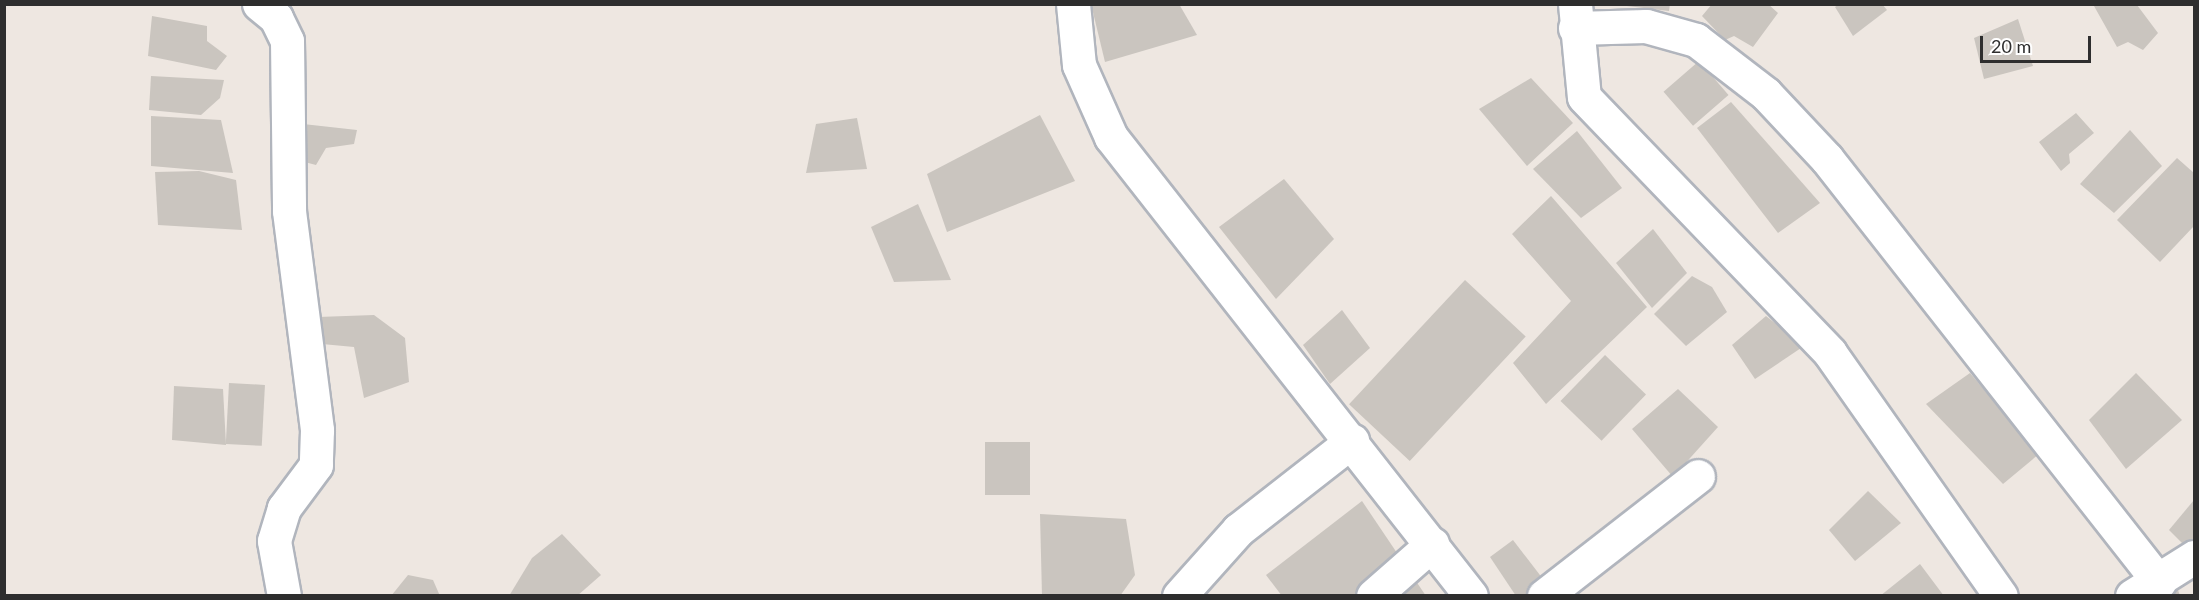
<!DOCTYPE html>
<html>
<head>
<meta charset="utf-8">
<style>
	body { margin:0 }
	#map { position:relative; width:2199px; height:600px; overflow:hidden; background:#eee7e1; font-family:Lato,sans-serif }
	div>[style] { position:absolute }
	.building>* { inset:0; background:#cac5bf; transform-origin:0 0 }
	.roads { filter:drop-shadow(2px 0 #b1b5bd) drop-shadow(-2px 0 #b1b5bd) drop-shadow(0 2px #b1b5bd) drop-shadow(0 -2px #b1b5bd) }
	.minor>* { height:33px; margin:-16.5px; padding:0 16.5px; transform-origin:16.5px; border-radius:16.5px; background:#fff }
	span { translate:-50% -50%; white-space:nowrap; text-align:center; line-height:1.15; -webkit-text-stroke:4.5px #fff; paint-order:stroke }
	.frame { position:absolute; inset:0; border:6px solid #2e2e2e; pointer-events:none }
	.scale { position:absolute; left:1980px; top:36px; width:111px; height:27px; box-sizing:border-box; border:3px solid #2e2e2e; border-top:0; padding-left:8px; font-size:18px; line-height:21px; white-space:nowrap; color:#2e2e2e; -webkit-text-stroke:4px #fff; paint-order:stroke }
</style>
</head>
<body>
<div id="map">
	<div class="building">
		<div style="clip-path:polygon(1091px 4px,1179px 4px,1197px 35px,1105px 62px)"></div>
		<div style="clip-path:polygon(1610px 4px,1670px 4px,1669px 11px)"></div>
		<div style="clip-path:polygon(1712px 4px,1768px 4px,1778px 13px,1753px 47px,1734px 36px,1725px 40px,1702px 16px)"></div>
		<div style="clip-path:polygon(1839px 4px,1882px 4px,1887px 10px,1853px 36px,1835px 7px)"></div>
		<div style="clip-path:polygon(2099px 5px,2137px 5px,2158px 33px,2143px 50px,2128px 42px,2117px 47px,2094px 6px)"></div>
		<div style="clip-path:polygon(152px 16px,207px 26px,207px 41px,227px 56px,216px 70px,148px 56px)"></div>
		<div style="clip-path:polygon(2018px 19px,2033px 66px,1984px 79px,1974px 38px)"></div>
		<div style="left:1699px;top:61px;width:45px;height:47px;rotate:49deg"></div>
		<div style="clip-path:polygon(151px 76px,224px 80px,220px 98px,201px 115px,149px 110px)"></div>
		<div style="clip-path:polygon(1531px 78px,1573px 123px,1527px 166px,1479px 109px)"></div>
		<div style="clip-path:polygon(1731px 102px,1820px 203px,1778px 233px,1697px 128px)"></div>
		<div style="clip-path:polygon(2076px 113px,2094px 133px,2069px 154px,2070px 163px,2061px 171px,2039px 142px)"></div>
		<div style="clip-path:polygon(1040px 115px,1075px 181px,947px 232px,927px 174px)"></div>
		<div style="clip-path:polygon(151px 116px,221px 120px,233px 173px,151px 166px)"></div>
		<div style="clip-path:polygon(857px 118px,867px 169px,806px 173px,816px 124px)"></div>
		<div style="clip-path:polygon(303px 124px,357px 130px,354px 144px,326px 148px,316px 165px,297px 160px)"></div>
		<div style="clip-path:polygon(2130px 130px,2162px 166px,2114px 213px,2080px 184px)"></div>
		<div style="clip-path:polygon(1577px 131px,1622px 188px,1581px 218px,1533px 169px)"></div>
		<div style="clip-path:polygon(2177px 158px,2194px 173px,2194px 226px,2160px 262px,2117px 220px)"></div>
		<div style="clip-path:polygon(199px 171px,236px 180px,242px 230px,158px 225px,155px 172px)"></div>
		<div style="clip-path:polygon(1284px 179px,1334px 239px,1276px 299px,1219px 227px)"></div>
		<div style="clip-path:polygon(1551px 196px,1647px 307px,1546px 404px,1513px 363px,1571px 301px,1512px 234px)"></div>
		<div style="clip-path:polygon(918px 204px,951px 280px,894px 282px,871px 227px)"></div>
		<div style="clip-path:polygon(1653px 229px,1687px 273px,1652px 308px,1616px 263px)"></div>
		<div style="clip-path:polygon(1692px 276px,1712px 287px,1727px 312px,1686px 346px,1654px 314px)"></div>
		<div style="left:1465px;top:280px;width:83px;height:170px;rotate:43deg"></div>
		<div style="clip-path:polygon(1342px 310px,1370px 348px,1330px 384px,1303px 345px)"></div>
		<div style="clip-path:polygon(374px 315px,405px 338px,409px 382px,364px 398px,354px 347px,322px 344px,318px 317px)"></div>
		<div style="clip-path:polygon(1766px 316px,1804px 346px,1755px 379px,1732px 345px)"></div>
		<div style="left:1605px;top:355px;width:57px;height:64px;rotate:44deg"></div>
		<div style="clip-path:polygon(1970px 373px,2039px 454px,2003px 484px,1926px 404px)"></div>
		<div style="clip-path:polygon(2136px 373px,2182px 420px,2126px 469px,2089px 420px)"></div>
		<div style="left:229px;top:383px;width:36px;height:61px;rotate:3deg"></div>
		<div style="clip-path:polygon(174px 386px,223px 389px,226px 445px,172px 440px)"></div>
		<div style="clip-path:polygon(1678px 389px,1718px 427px,1673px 477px,1632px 429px)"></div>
		<div style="left:985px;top:442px;width:45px;height:53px"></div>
		<div style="clip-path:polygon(1868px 491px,1901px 523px,1855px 561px,1829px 530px)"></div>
		<div style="clip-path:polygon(2194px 500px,2194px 544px,2189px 550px,2169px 530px)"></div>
		<div style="clip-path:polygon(1362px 501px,1426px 596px,1282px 596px,1266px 575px)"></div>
		<div style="clip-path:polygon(1040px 514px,1126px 519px,1135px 575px,1120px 596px,1042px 596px)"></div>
		<div style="clip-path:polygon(562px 534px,601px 575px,577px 596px,509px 596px,532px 558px)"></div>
		<div style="clip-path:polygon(1513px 540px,1556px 596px,1516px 596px,1490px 557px)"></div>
		<div style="clip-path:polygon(1920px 564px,1944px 596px,1880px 596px)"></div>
		<div style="clip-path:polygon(408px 575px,433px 580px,440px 596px,391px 596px)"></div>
		<div style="clip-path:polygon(2175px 581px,2180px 596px,2139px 596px)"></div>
	</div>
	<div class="roads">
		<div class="minor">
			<div style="left:259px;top:4px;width:22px;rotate:39deg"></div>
			<div style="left:276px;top:18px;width:25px;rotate:64deg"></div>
			<div style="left:287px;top:41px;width:170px;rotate:89.3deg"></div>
			<div style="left:289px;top:211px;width:221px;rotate:82.7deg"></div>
			<div style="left:317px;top:430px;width:35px;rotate:92deg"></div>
			<div style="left:316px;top:465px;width:54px;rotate:126.7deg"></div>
			<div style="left:284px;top:508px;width:34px;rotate:107deg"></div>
			<div style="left:274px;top:541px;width:56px;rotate:79.7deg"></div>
			<div style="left:1073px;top:4px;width:61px;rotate:84.4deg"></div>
			<div style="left:1079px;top:65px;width:79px;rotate:66deg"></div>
			<div style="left:1111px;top:137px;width:583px;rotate:51.89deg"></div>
			<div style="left:1575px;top:4px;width:93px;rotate:84.5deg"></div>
			<div style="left:1584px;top:97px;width:355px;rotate:46.1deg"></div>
			<div style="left:1830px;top:353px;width:297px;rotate:54.9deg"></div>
			<div style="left:1575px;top:28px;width:71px;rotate:-1.6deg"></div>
			<div style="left:1646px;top:26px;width:52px;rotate:15.6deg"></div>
			<div style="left:1696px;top:40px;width:88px;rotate:37.6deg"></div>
			<div style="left:1766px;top:94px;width:89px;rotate:46.8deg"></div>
			<div style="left:1827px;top:159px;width:538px;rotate:51.87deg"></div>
			<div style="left:1179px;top:596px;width:89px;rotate:-48.2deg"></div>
			<div style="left:1238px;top:530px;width:145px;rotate:-38deg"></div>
			<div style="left:1373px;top:596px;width:79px;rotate:-41.4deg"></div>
			<div style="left:1544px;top:596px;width:195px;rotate:-37.9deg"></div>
			<div style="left:2132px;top:596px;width:73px;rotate:-32.2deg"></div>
		</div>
	</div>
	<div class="frame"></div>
	<div class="scale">20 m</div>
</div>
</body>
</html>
